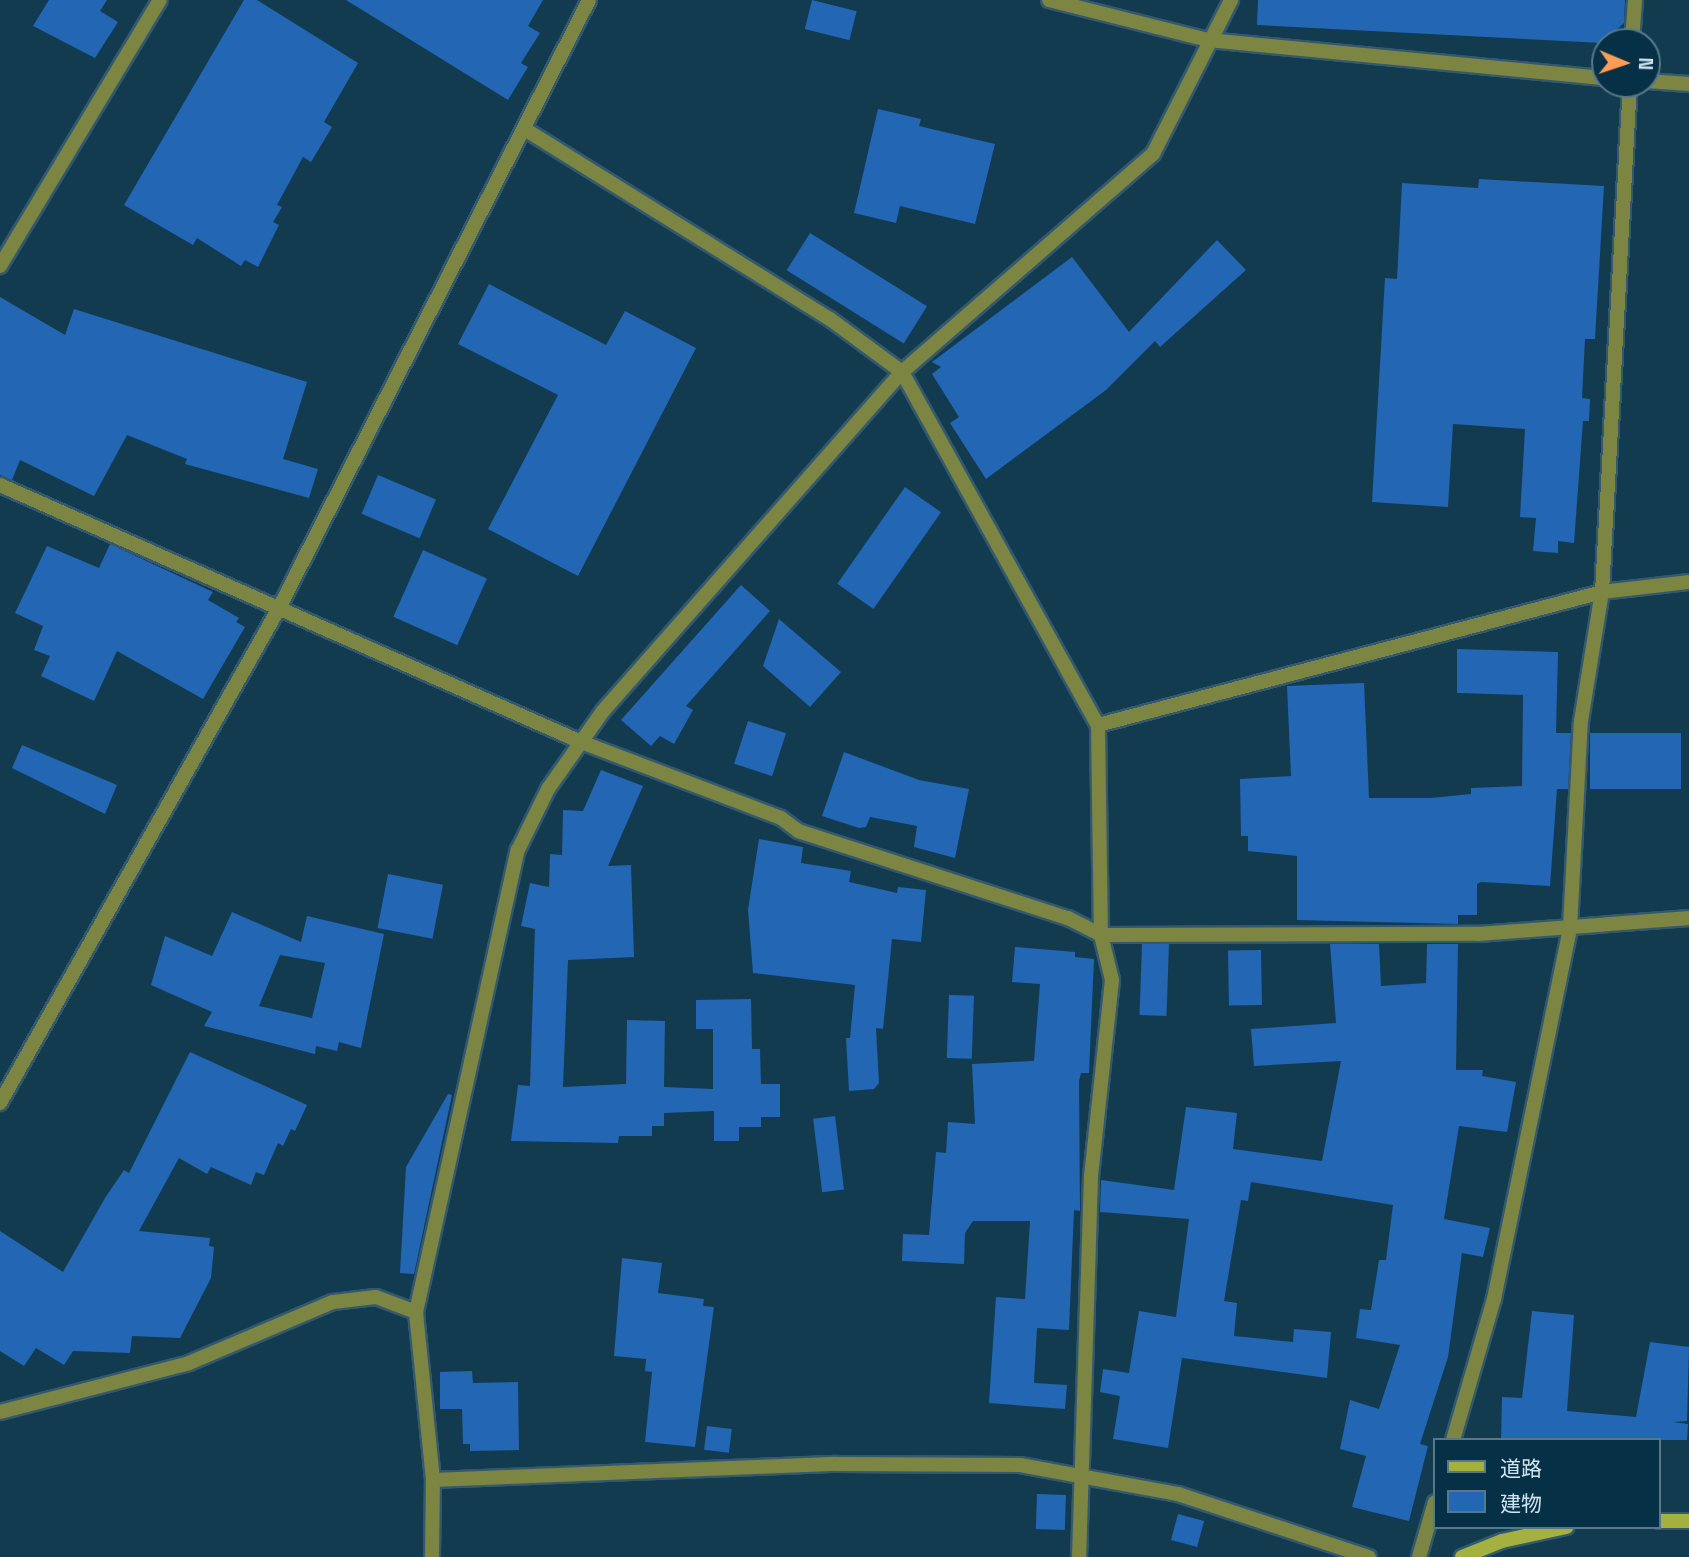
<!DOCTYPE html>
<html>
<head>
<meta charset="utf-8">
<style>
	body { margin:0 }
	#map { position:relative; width:1689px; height:1557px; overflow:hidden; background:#123b50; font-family:"Space Grotesk","Noto Sans JP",sans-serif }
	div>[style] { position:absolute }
	.building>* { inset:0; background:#2266b4; transform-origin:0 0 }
	.roads { filter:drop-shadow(2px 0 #34596d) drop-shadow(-2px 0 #34596d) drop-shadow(0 2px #34596d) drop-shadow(0 -2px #34596d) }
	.minor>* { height:14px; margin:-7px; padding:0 7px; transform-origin:7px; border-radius:7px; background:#7d8543 }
	.tertiary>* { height:14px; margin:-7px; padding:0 7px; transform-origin:7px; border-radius:7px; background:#7d8543 }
	.secondary>* { height:14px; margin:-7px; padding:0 7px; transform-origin:7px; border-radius:7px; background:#a5b13f }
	span { translate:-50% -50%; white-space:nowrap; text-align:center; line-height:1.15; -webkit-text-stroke:7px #063045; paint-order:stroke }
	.legend { position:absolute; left:1433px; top:1438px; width:228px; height:91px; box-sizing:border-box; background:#063045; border:2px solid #56788a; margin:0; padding:9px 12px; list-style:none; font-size:21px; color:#cfe4f1 }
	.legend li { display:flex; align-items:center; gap:14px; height:35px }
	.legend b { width:35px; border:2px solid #56788a }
	.north { position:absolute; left:1591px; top:28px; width:70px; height:70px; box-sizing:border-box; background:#063045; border:2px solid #56788a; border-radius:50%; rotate:92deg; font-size:19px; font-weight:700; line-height:28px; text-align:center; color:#cfe4f1 }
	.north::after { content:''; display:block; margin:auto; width:24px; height:32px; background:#fd9c56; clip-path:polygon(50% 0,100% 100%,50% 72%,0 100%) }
</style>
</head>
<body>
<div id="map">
	<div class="building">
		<div style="clip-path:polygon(49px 0,107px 0,100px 11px,118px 22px,95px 58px,33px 26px)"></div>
		<div style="clip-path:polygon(244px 0,257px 0,358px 63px,324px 122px,332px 127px,311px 162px,303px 157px,277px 205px,282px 207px,273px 222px,279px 225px,258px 267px,245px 260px,241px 266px,197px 238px,193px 245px,124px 205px)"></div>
		<div style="clip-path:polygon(346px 0,543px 0,528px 26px,540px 33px,521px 63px,528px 67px,508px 100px)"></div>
		<div style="left:812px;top:0;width:46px;height:30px;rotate:14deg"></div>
		<div style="clip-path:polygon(1258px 0,1625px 0,1624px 23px,1602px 43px,1257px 25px)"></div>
		<div style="clip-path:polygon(878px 109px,921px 119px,919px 126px,995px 144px,975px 224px,900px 206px,896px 223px,854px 213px)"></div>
		<div style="clip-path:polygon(1479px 179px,1604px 186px,1595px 339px,1585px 339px,1582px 398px,1590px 399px,1589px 421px,1583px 421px,1574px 543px,1558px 541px,1558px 553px,1533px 551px,1536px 518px,1520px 517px,1525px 429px,1453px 424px,1448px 507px,1372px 502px,1385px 278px,1397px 279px,1402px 183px,1478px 188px)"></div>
		<div style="left:810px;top:233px;width:138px;height:44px;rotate:32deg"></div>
		<div style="clip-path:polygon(1217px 240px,1246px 270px,1160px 347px,1155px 341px,1106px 390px,986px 479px,950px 423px,959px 417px,932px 374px,941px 367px,932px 362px,1072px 257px,1129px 332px)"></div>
		<div style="clip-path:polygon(489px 284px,606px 345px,625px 311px,696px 348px,578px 576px,488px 529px,558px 395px,458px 344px)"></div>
		<div style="clip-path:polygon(0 297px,65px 335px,74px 309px,307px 382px,283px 459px,318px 469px,309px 498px,185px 464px,187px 459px,127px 435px,94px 496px,20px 460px,12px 480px,0 475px)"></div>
		<div style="left:378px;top:475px;width:63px;height:42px;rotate:23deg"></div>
		<div style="left:905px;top:487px;width:44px;height:118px;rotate:35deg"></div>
		<div style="clip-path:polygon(110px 544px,213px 592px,208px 600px,239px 618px,236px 622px,245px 627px,203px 699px,117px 651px,94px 701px,41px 676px,50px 656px,34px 650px,43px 626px,15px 613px,47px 546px,99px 568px)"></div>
		<div style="left:423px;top:550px;width:70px;height:73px;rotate:24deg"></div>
		<div style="clip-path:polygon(741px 585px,770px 611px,686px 706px,693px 710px,674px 744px,660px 736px,651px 746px,621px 720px)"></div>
		<div style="clip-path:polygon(779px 619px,841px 672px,810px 707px,763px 666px)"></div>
		<div style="clip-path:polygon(1457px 649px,1558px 652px,1556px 733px,1571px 733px,1568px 789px,1557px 789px,1550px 886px,1481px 882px,1477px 884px,1477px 915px,1458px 915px,1458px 924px,1297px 920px,1297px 856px,1248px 851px,1248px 836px,1241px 836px,1240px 779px,1291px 776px,1287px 686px,1364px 683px,1369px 798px,1431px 798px,1471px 794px,1471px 788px,1522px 786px,1523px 695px,1457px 693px)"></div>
		<div style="left:748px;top:721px;width:40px;height:45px;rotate:18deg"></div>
		<div style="left:1590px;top:733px;width:91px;height:56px"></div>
		<div style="clip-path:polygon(22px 745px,117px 785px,105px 814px,12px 768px)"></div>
		<div style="clip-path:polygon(844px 752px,919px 780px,969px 789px,955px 858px,914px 847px,917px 826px,870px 817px,866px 827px,859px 828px,822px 816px)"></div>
		<div style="clip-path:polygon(601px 770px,643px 786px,608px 866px,631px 865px,634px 957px,568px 960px,563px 1087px,626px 1084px,627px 1020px,665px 1021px,664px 1087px,713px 1089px,713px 1029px,696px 1029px,696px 1000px,751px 999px,752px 1049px,760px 1049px,761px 1084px,780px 1084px,780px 1117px,761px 1117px,761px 1127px,739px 1127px,739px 1141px,714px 1141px,714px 1111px,664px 1113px,664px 1126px,652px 1126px,652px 1136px,619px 1136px,618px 1143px,511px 1141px,518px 1085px,530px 1086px,535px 929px,521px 926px,530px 883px,549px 887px,550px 854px,562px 855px,563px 810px,583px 811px)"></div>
		<div style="clip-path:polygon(759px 839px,803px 847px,801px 863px,851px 871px,849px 882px,897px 893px,898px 887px,926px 890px,921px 942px,892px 939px,883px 1029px,876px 1028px,879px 1083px,874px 1089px,849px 1091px,846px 1038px,850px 1038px,855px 985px,753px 973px,748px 910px)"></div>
		<div style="left:388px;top:874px;width:56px;height:55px;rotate:11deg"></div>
		<div style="clip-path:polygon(evenodd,232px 912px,301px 942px,307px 916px,384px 934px,361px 1048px,339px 1042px,337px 1051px,316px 1046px,315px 1054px,204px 1026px,212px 1012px,151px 985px,165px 936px,212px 956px,232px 912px,280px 955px,325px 963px,312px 1018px,259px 1006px,280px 955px)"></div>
		<div style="left:1169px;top:944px;width:72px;height:27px;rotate:92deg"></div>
		<div style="clip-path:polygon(1330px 944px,1379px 944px,1381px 986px,1426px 983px,1427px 944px,1458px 944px,1456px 1070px,1483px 1070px,1482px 1076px,1516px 1082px,1507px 1132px,1459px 1126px,1444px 1219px,1490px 1228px,1483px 1257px,1462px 1253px,1448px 1357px,1420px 1444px,1428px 1446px,1409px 1521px,1352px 1507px,1366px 1456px,1340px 1449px,1350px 1400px,1379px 1409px,1400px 1345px,1356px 1338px,1360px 1309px,1371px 1310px,1379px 1260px,1386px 1260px,1393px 1205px,1251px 1182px,1248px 1201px,1241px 1200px,1224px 1301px,1237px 1303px,1234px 1336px,1293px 1342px,1294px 1329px,1331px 1332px,1327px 1378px,1182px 1358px,1168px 1448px,1113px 1439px,1120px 1396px,1100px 1392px,1103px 1369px,1129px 1373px,1139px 1311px,1176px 1317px,1189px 1219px,1100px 1212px,1101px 1180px,1174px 1190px,1186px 1107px,1237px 1113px,1233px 1149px,1322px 1161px,1341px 1061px,1254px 1066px,1251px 1029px,1336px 1023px)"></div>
		<div style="clip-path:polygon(1015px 947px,1075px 952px,1075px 957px,1094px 959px,1089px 1073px,1081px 1073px,1079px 1081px,1080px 1211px,1074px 1210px,1069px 1330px,1037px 1328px,1034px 1383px,1067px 1385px,1065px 1409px,989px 1403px,996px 1297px,1025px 1299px,1030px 1221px,973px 1221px,965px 1233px,964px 1264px,902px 1261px,903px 1234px,929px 1235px,936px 1152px,946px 1153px,948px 1122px,975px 1124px,972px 1064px,1034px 1061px,1040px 984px,1012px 982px)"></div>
		<div style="left:1261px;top:950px;width:55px;height:33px;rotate:89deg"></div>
		<div style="left:949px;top:995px;width:25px;height:63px;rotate:2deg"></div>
		<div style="clip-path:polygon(190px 1052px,307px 1105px,295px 1131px,291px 1129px,283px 1146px,278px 1143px,264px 1175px,256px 1172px,251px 1185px,211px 1167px,207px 1174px,179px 1158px,139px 1231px,210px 1238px,209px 1246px,214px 1247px,211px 1278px,180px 1338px,132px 1336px,130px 1353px,73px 1351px,64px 1365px,36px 1348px,24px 1366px,0 1351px,0 1231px,63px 1272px,105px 1198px,124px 1170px,129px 1173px)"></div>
		<div style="clip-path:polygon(448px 1094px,452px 1095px,414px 1274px,400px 1273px,406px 1167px)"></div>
		<div style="left:835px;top:1116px;width:74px;height:22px;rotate:83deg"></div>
		<div style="clip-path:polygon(622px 1258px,662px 1263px,658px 1293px,704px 1299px,703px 1306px,714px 1307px,695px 1447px,645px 1442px,652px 1372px,645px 1371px,646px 1359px,614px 1356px)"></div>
		<div style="clip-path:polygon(1532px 1311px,1574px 1315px,1567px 1411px,1636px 1417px,1650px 1342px,1689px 1347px,1687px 1421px,1673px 1422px,1688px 1424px,1687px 1440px,1501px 1440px,1502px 1397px,1522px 1398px)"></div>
		<div style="clip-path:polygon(472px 1371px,473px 1383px,518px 1382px,519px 1450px,470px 1451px,470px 1444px,463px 1444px,462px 1409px,440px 1409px,440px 1372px)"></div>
		<div style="left:707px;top:1426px;width:25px;height:24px;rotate:7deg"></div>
		<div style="left:1037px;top:1494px;width:29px;height:35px;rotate:2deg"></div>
		<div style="left:1178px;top:1514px;width:27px;height:27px;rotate:15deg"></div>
	</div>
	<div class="roads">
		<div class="minor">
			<div style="left:1632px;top:42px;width:42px;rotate:-85.9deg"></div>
			<div style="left:526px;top:130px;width:358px;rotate:31.9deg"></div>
			<div style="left:830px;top:319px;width:89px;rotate:36.4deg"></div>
			<div style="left:902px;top:372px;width:404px;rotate:61deg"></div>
			<div style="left:1098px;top:725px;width:210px;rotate:89.2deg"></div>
			<div style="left:1101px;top:935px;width:46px;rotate:76.3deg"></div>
			<div style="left:1112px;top:980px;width:198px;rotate:96.1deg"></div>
			<div style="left:1091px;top:1177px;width:380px;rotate:91.8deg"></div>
			<div style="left:0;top:485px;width:635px;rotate:23.86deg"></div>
			<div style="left:581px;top:742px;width:214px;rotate:20.8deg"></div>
			<div style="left:781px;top:818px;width:21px;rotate:37deg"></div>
			<div style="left:798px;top:831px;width:284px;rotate:17.9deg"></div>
			<div style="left:1068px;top:918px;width:37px;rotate:27deg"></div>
			<div style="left:1101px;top:935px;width:377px;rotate:-0.2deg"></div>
			<div style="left:1478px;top:934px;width:212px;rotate:-4.3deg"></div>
			<div style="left:1098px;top:725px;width:521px;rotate:-14.78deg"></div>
			<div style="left:1602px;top:592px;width:88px;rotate:-6.6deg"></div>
			<div style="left:0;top:1103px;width:568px;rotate:-60.59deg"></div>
			<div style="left:279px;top:608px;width:682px;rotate:-62.98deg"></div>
			<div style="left:0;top:1412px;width:195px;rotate:-14.5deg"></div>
			<div style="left:189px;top:1363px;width:156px;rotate:-23deg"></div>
			<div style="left:333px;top:1302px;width:43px;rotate:-6.6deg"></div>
			<div style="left:376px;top:1297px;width:43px;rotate:20.6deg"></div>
			<div style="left:1453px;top:1440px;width:147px;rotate:-73.8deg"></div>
			<div style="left:1494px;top:1299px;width:379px;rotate:-78.4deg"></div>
			<div style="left:1570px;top:928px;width:207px;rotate:-87deg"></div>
			<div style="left:1581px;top:721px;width:131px;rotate:-80.8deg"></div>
			<div style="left:1602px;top:592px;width:509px;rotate:-86.85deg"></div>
			<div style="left:433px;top:1480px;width:404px;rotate:-2.3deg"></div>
			<div style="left:837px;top:1464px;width:183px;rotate:0.3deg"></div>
			<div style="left:1020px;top:1465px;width:161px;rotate:10.4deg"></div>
			<div style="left:1178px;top:1494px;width:201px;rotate:18.3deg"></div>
			<div style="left:432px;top:1557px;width:77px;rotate:-89.3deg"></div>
			<div style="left:433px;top:1480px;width:169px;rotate:-95.8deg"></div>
			<div style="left:416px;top:1312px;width:473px;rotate:-77.6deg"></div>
			<div style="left:518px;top:850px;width:68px;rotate:-63.8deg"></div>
			<div style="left:548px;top:789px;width:95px;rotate:-54.8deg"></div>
			<div style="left:603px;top:711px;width:452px;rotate:-48.6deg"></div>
			<div style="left:902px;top:372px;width:332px;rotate:-41deg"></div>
			<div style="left:1153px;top:154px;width:173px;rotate:-63.1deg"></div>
			<div style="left:1419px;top:1557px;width:57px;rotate:-73.8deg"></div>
		</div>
		<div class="tertiary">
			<div style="left:1049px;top:0;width:164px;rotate:14.1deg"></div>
			<div style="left:1208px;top:40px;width:399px;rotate:5.5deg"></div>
			<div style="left:1647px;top:81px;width:42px;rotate:4.1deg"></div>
			<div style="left:0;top:266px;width:310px;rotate:-59deg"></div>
		</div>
		<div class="secondary">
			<div style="left:1659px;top:1521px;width:30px"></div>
			<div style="left:1462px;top:1557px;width:43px;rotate:-21.8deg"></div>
			<div style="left:1502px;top:1541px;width:66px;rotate:-12.3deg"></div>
		</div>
	</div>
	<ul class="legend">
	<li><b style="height:9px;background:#a5b13f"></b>道路</li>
	<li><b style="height:19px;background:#2266b4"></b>建物</li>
	</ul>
	<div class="north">N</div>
</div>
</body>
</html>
